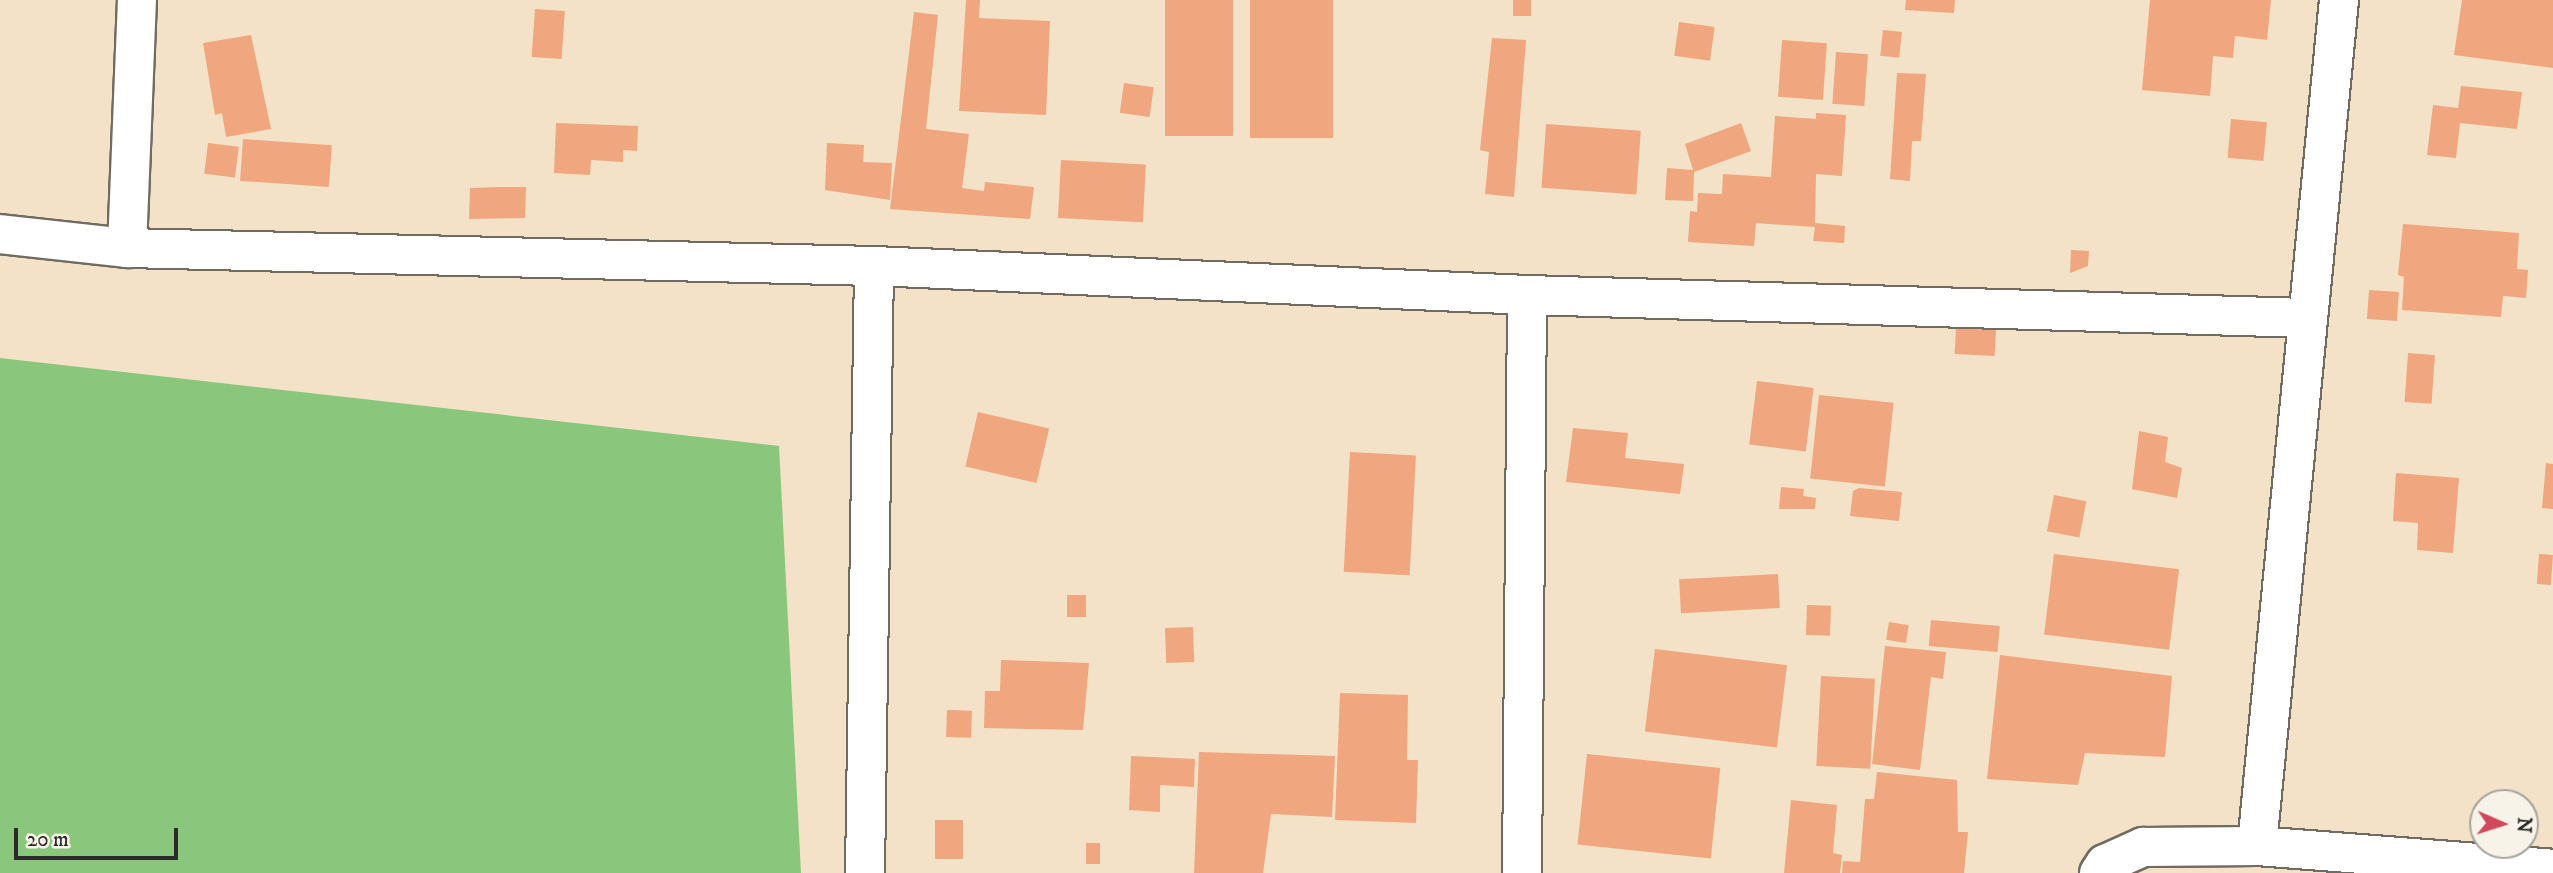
<!DOCTYPE html>
<html>
<head>
<meta charset="utf-8">
<style>
	body { margin:0 }
	#map { position:relative; width:2553px; height:873px; overflow:hidden; background:#f3e2c8; font-family:"IM FELL DW Pica",serif }
	div>[style] { position:absolute }
	.green>* { inset:0; background:#8ac77d }
	.building>* { inset:0; background:#f0a67e; transform-origin:0 0 }
	.roads { filter:drop-shadow(2px 0 #716b62) drop-shadow(-2px 0 #716b62) drop-shadow(0 2px #716b62) drop-shadow(0 -2px #716b62) }
	.minor>* { height:38px; margin:-19px; padding:0 19px; transform-origin:19px; border-radius:19px; background:#fff }
	span { translate:-50% -50%; white-space:nowrap; text-align:center; line-height:1.15; -webkit-text-stroke:6px #f7f3e8; paint-order:stroke }
	.north { position:absolute; left:2469px; top:789px; width:70px; height:70px; box-sizing:border-box; background:#f7f3e8; border:2px solid #a5a39c; border-radius:50%; rotate:93deg; font-size:19px; font-weight:700; line-height:28px; text-align:center; color:#2b2b2b }
	.north::after { content:''; display:block; margin:auto; width:24px; height:32px; background:#d1495b; clip-path:polygon(50% 0,100% 100%,50% 72%,0 100%) }
	.scale { position:absolute; left:14px; top:828px; width:164px; height:32px; box-sizing:border-box; border:4px solid #2b2b2b; border-top:0; padding-left:9px; font-size:21px; line-height:24px; white-space:nowrap; color:#2b2b2b; -webkit-text-stroke:5px #f7f3e8; paint-order:stroke }
</style>
</head>
<body>
<div id="map">
	<div class="green">
		<div style="clip-path:polygon(0 358px,779px 446px,801px 873px,0 873px)"></div>
	</div>
	<div class="building">
		<div style="clip-path:polygon(966px 0,980px 0,979px 18px,1050px 21px,1046px 115px,959px 111px)"></div>
		<div style="left:1165px;top:0;width:68px;height:136px"></div>
		<div style="left:1250px;top:0;width:83px;height:138px"></div>
		<div style="left:1513px;top:0;width:18px;height:16px"></div>
		<div style="clip-path:polygon(1906px 0,1955px 0,1954px 13px,1905px 10px)"></div>
		<div style="clip-path:polygon(2150px 0,2271px 0,2267px 40px,2235px 36px,2233px 58px,2213px 56px,2210px 96px,2142px 90px)"></div>
		<div style="clip-path:polygon(2462px 0,2553px 0,2553px 68px,2454px 55px)"></div>
		<div style="left:535px;top:9px;width:30px;height:48px;rotate:4deg"></div>
		<div style="clip-path:polygon(914px 12px,938px 15px,926px 129px,969px 134px,962px 188px,984px 191px,985px 182px,1034px 187px,1030px 219px,890px 209px)"></div>
		<div style="left:1679px;top:22px;width:36px;height:34px;rotate:8deg"></div>
		<div style="left:1883px;top:30px;width:19px;height:26px;rotate:6deg"></div>
		<div style="clip-path:polygon(251px 35px,271px 129px,226px 137px,222px 113px,215px 115px,203px 43px)"></div>
		<div style="clip-path:polygon(1492px 38px,1526px 40px,1514px 197px,1485px 194px,1489px 152px,1480px 150px)"></div>
		<div style="left:1782px;top:40px;width:45px;height:57px;rotate:4deg"></div>
		<div style="left:1836px;top:52px;width:32px;height:52px;rotate:4deg"></div>
		<div style="clip-path:polygon(1897px 73px,1926px 74px,1921px 141px,1912px 141px,1910px 181px,1890px 179px)"></div>
		<div style="left:1124px;top:83px;width:30px;height:30px;rotate:8deg"></div>
		<div style="clip-path:polygon(2461px 86px,2522px 92px,2517px 129px,2460px 123px,2456px 158px,2427px 155px,2433px 105px,2458px 108px)"></div>
		<div style="clip-path:polygon(1816px 113px,1846px 115px,1842px 176px,1816px 174px,1815px 223px,1845px 226px,1844px 243px,1813px 241px,1815px 227px,1756px 223px,1754px 246px,1688px 242px,1690px 211px,1697px 212px,1698px 193px,1722px 194px,1723px 174px,1771px 177px,1775px 116px,1816px 119px)"></div>
		<div style="left:2231px;top:119px;width:36px;height:39px;rotate:5deg"></div>
		<div style="clip-path:polygon(556px 123px,638px 126px,637px 151px,623px 150px,623px 162px,591px 160px,590px 175px,554px 173px)"></div>
		<div style="clip-path:polygon(1741px 123px,1751px 151px,1694px 172px,1693px 201px,1665px 200px,1667px 168px,1693px 170px,1685px 144px)"></div>
		<div style="left:1546px;top:124px;width:95px;height:64px;rotate:4deg"></div>
		<div style="left:243px;top:139px;width:89px;height:42px;rotate:4deg"></div>
		<div style="left:208px;top:143px;width:31px;height:31px;rotate:7deg"></div>
		<div style="clip-path:polygon(827px 143px,864px 145px,863px 162px,892px 163px,890px 200px,825px 190px)"></div>
		<div style="left:1061px;top:160px;width:85px;height:58px;rotate:3deg"></div>
		<div style="clip-path:polygon(498px 187px,526px 187px,525px 218px,469px 219px,470px 188px)"></div>
		<div style="clip-path:polygon(2403px 224px,2519px 233px,2517px 269px,2528px 270px,2526px 298px,2503px 296px,2501px 317px,2402px 310px,2404px 277px,2398px 275px)"></div>
		<div style="clip-path:polygon(2071px 250px,2089px 251px,2088px 266px,2070px 273px)"></div>
		<div style="left:2369px;top:290px;width:30px;height:29px;rotate:4deg"></div>
		<div style="left:1956px;top:328px;width:40px;height:26px;rotate:3deg"></div>
		<div style="left:2408px;top:353px;width:27px;height:49px;rotate:4deg"></div>
		<div style="left:1757px;top:381px;width:57px;height:64px;rotate:7deg"></div>
		<div style="left:1819px;top:395px;width:75px;height:84px;rotate:6deg"></div>
		<div style="left:978px;top:412px;width:73px;height:56px;rotate:13deg"></div>
		<div style="clip-path:polygon(1573px 428px,1628px 433px,1625px 458px,1684px 464px,1680px 494px,1566px 482px)"></div>
		<div style="clip-path:polygon(2139px 431px,2168px 437px,2165px 462px,2182px 468px,2177px 498px,2132px 489px)"></div>
		<div style="left:1350px;top:452px;width:66px;height:120px;rotate:3deg"></div>
		<div style="clip-path:polygon(2546px 463px,2553px 464px,2553px 509px,2542px 508px)"></div>
		<div style="clip-path:polygon(2396px 473px,2459px 478px,2453px 553px,2417px 550px,2418px 523px,2393px 521px)"></div>
		<div style="clip-path:polygon(1781px 487px,1804px 489px,1803px 496px,1816px 498px,1815px 509px,1779px 509px)"></div>
		<div style="clip-path:polygon(1859px 488px,1902px 492px,1899px 521px,1850px 516px,1853px 491px)"></div>
		<div style="left:2054px;top:495px;width:33px;height:37px;rotate:11deg"></div>
		<div style="left:2054px;top:554px;width:126px;height:81px;rotate:7deg"></div>
		<div style="left:2539px;top:554px;width:14px;height:30px;rotate:4deg"></div>
		<div style="left:1778px;top:574px;width:34px;height:99px;rotate:87deg"></div>
		<div style="left:1067px;top:595px;width:19px;height:22px"></div>
		<div style="left:1807px;top:605px;width:24px;height:30px;rotate:2deg"></div>
		<div style="left:1931px;top:620px;width:69px;height:26px;rotate:5deg"></div>
		<div style="left:1889px;top:622px;width:20px;height:18px;rotate:9deg"></div>
		<div style="left:1193px;top:627px;width:35px;height:28px;rotate:88deg"></div>
		<div style="clip-path:polygon(1885px 646px,1946px 652px,1943px 679px,1931px 677px,1920px 770px,1872px 764px)"></div>
		<div style="left:1655px;top:649px;width:133px;height:83px;rotate:7deg"></div>
		<div style="clip-path:polygon(2000px 655px,2172px 676px,2165px 757px,2085px 753px,2078px 785px,1987px 779px)"></div>
		<div style="clip-path:polygon(1001px 660px,1089px 663px,1083px 730px,984px 728px,985px 691px,1000px 691px)"></div>
		<div style="left:1821px;top:676px;width:54px;height:90px;rotate:3deg"></div>
		<div style="clip-path:polygon(1340px 693px,1408px 695px,1407px 760px,1418px 760px,1416px 823px,1335px 820px)"></div>
		<div style="left:947px;top:710px;width:25px;height:27px;rotate:2deg"></div>
		<div style="clip-path:polygon(1199px 752px,1335px 756px,1332px 817px,1271px 814px,1263px 873px,1194px 873px)"></div>
		<div style="left:1587px;top:754px;width:134px;height:91px;rotate:6deg"></div>
		<div style="clip-path:polygon(1131px 756px,1195px 759px,1194px 787px,1160px 785px,1160px 812px,1129px 810px)"></div>
		<div style="clip-path:polygon(1877px 772px,1957px 780px,1958px 832px,1968px 832px,1964px 873px,1842px 873px,1843px 861px,1860px 862px,1865px 799px,1874px 799px)"></div>
		<div style="clip-path:polygon(1791px 800px,1837px 805px,1833px 853px,1842px 855px,1840px 873px,1784px 873px)"></div>
		<div style="left:935px;top:820px;width:28px;height:39px"></div>
		<div style="left:1086px;top:843px;width:14px;height:21px"></div>
	</div>
	<div class="roads">
		<div class="minor">
			<div style="left:2339px;top:0;width:850px;rotate:95.54deg"></div>
			<div style="left:2257px;top:846px;width:297px;rotate:4.4deg"></div>
			<div style="left:0;top:234px;width:128px;rotate:6.3deg"></div>
			<div style="left:127px;top:248px;width:747px;rotate:1.38deg"></div>
			<div style="left:874px;top:266px;width:654px;rotate:2.54deg"></div>
			<div style="left:1527px;top:295px;width:779px;rotate:1.69deg"></div>
			<div style="left:127px;top:248px;width:248px;rotate:-87.7deg"></div>
			<div style="left:865px;top:873px;width:607px;rotate:-89.15deg"></div>
			<div style="left:1522px;top:873px;width:578px;rotate:-89.5deg"></div>
			<div style="left:2099px;top:873px;width:11px;rotate:-56deg"></div>
			<div style="left:2105px;top:864px;width:42px;rotate:-24.1deg"></div>
			<div style="left:2143px;top:847px;width:114px;rotate:-0.5deg"></div>
		</div>
	</div>
	<div class="north">N</div>
	<div class="scale">20 m</div>
</div>
</body>
</html>
